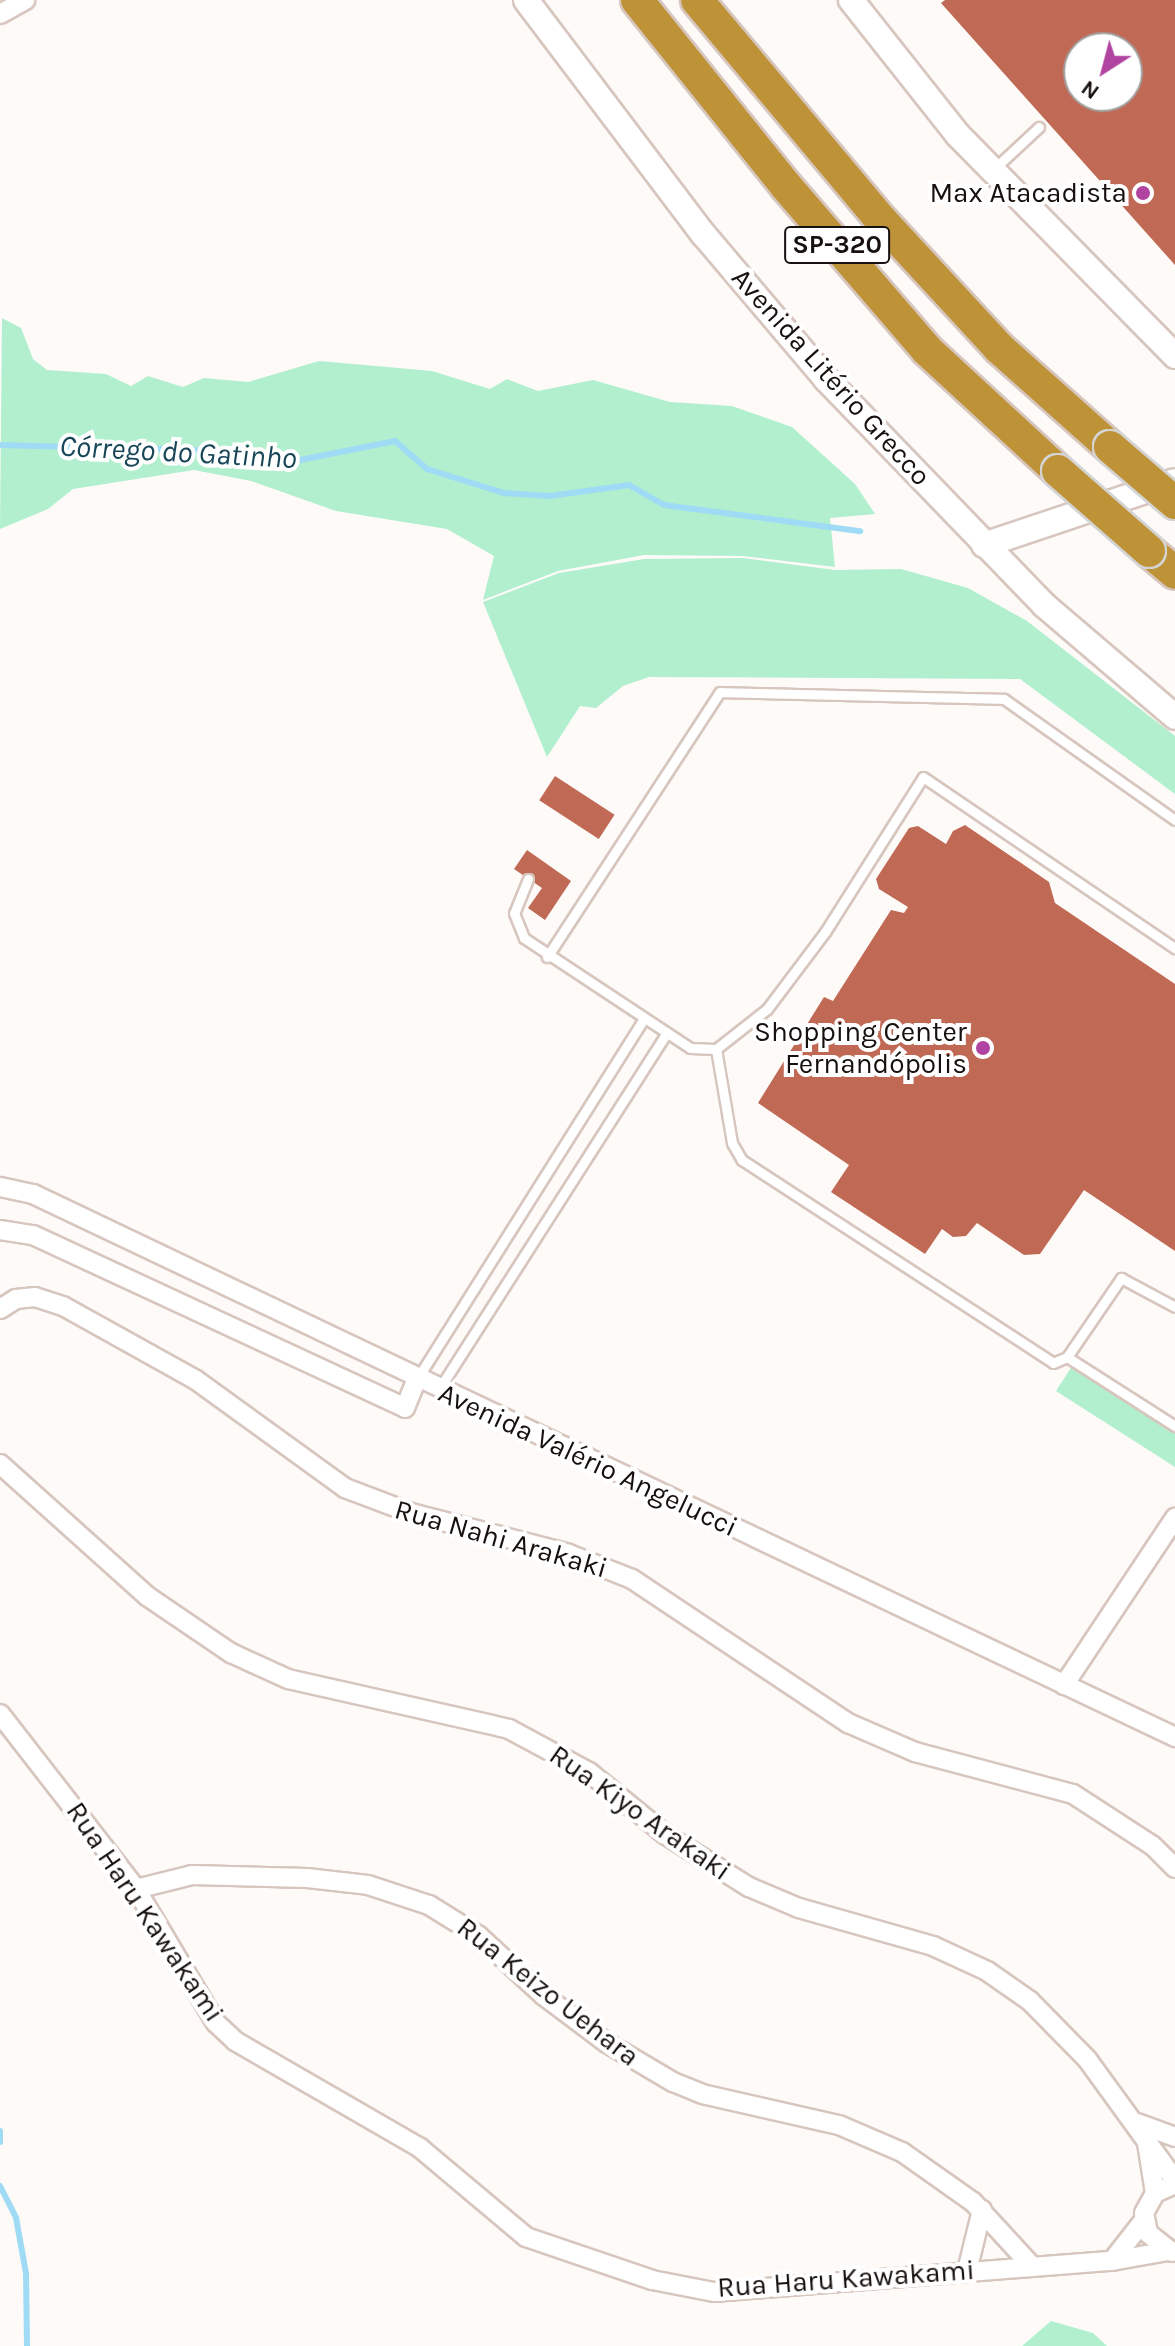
<!DOCTYPE html>
<html>
<head>
<meta charset="utf-8">
<style>
	body { margin:0 }
	#map { position:relative; width:1175px; height:2346px; overflow:hidden; background:#fdfaf8; font-family:Karla,sans-serif }
	div>[style] { position:absolute }
	.green>* { inset:0; background:#b1efcf }
	.stream>* { height:6px; margin:-3px; padding:0 3px; transform-origin:3px; border-radius:3px; background:#a0dbf5 }
	.building>* { inset:0; background:#c06955; transform-origin:0 0 }
	.roads { filter:drop-shadow(2px 0 #d7c6be) drop-shadow(-2px 0 #d7c6be) drop-shadow(0 2px #d7c6be) drop-shadow(0 -2px #d7c6be) }
	.service>* { height:9px; margin:-4.5px; padding:0 4.5px; transform-origin:4.5px; border-radius:4.5px; background:#fff }
	.minor>* { height:18px; margin:-9px; padding:0 9px; transform-origin:9px; border-radius:9px; background:#fff }
	.secondary>* { height:24px; margin:-12px; padding:0 12px; transform-origin:12px; border-radius:12px; background:#fff }
	.motorway>* { height:32px; margin:-16px; padding:0 16px; transform-origin:16px; border-radius:16px; background:#be9338 }
	.bridges { filter:drop-shadow(2px 0 #d5d4d4) drop-shadow(-2px 0 #d5d4d4) drop-shadow(0 2px #d5d4d4) drop-shadow(0 -2px #d5d4d4) }
	.motorway-bridge>* { height:32px; margin:-16px; padding:0 16px; transform-origin:16px; border-radius:16px; background:#be9338 }
	.dots>* { width:22px; height:22px; translate:-50% -50%; box-sizing:border-box; border:4px solid #fff; border-radius:50% }
	span { translate:-50% -50%; white-space:nowrap; text-align:center; line-height:1.15; -webkit-text-stroke:8px #fff; paint-order:stroke }
	.shield-label span { padding:2px 6px; background:#fff; border:2px solid; border-radius:6px; -webkit-text-stroke-width:0 }
	.shield-label { font-size:26px; color:#16110e; font-weight:700 }
	.poi-label { font-size:28px; color:#16110e }
	.right { translate:-100% -50%; text-align:right }
	.street-label { font-size:28px; color:#16110e }
	.water-label { font-size:30px; color:#174658; font-style:italic }
	.north { position:absolute; left:1063px; top:32px; width:80px; height:80px; box-sizing:border-box; background:#fff; border:2px solid #a2a09f; border-radius:50%; rotate:216deg; font-size:22px; font-weight:700; line-height:32px; text-align:center; color:#16110e }
	.north::after { content:''; display:block; margin:auto; width:28px; height:36px; background:#b143a1; clip-path:polygon(50% 0,100% 100%,50% 72%,0 100%) }
</style>
</head>
<body>
<div id="map">
	<div class="green">
		<div style="clip-path:polygon(2px 318px,21px 328px,33px 359px,47px 370px,106px 374px,131px 386px,148px 376px,183px 387px,204px 378px,248px 382px,319px 361px,432px 371px,490px 389px,507px 379px,538px 391px,593px 380px,670px 402px,732px 406px,792px 427px,855px 484px,875px 514px,830px 518px,835px 567px,743px 556px,644px 555px,558px 571px,483px 600px,494px 556px,447px 529px,336px 511px,251px 481px,194px 470px,73px 489px,48px 509px,0 529px)"></div>
		<div style="clip-path:polygon(743px 558px,835px 570px,901px 569px,968px 588px,1027px 621px,1175px 736px,1175px 794px,1020px 679px,649px 677px,623px 686px,596px 708px,580px 706px,547px 757px,483px 602px,559px 573px,644px 559px)"></div>
		<div style="clip-path:polygon(1074px 1363px,1175px 1428px,1175px 1467px,1056px 1391px)"></div>
		<div style="clip-path:polygon(1051px 2321px,1093px 2333px,1107px 2346px,1022px 2346px)"></div>
	</div>
	<div class="stream">
		<div style="left:0;top:445px;width:237px;rotate:1.5deg"></div>
		<div style="left:237px;top:451px;width:64px;rotate:8.1deg"></div>
		<div style="left:300px;top:460px;width:97px;rotate:-11.3deg"></div>
		<div style="left:395px;top:441px;width:43px;rotate:41.2deg"></div>
		<div style="left:427px;top:469px;width:81px;rotate:17.3deg"></div>
		<div style="left:504px;top:493px;width:46px;rotate:3.7deg"></div>
		<div style="left:550px;top:496px;width:80px;rotate:-7.9deg"></div>
		<div style="left:629px;top:485px;width:40px;rotate:29.7deg"></div>
		<div style="left:664px;top:505px;width:198px;rotate:7.6deg"></div>
		<div style="left:0;top:2131px;width:11px;rotate:90deg"></div>
		<div style="left:0;top:2186px;width:36px;rotate:63deg"></div>
		<div style="left:16px;top:2218px;width:56px;rotate:79.7deg"></div>
		<div style="left:26px;top:2273px;width:73px;rotate:89.2deg"></div>
	</div>
	<div class="building">
		<div style="clip-path:polygon(evenodd,945px 0,1175px 0,1175px 265px,941px 3px,945px 0,1079px 48px,1127px 48px,1127px 96px,1079px 96px,1079px 48px)"></div>
		<div style="left:555px;top:776px;width:71px;height:29px;rotate:33deg"></div>
		<div style="clip-path:polygon(965px 825px,1049px 882px,1055px 903px,1175px 984px,1175px 1251px,1084px 1190px,1040px 1254px,1024px 1255px,977px 1223px,966px 1236px,953px 1237px,942px 1229px,925px 1254px,831px 1192px,849px 1165px,758px 1103px,824px 997px,833px 1001px,891px 910px,904px 913px,908px 907px,879px 889px,876px 879px,909px 828px,918px 826px,946px 844px,953px 831px)"></div>
		<div style="clip-path:polygon(527px 850px,571px 881px,545px 920px,528px 908px,542px 888px,514px 869px)"></div>
	</div>
	<div class="roads">
		<div class="service">
			<div style="left:995px;top:168px;width:60px;rotate:-43deg"></div>
			<div style="left:528px;top:879px;width:37px;rotate:112deg"></div>
			<div style="left:514px;top:913px;width:27px;rotate:68deg"></div>
			<div style="left:524px;top:938px;width:199px;rotate:33.5deg"></div>
			<div style="left:690px;top:1048px;width:26px;rotate:2deg"></div>
			<div style="left:716px;top:1049px;width:65px;rotate:-38.1deg"></div>
			<div style="left:767px;top:1009px;width:96px;rotate:-53deg"></div>
			<div style="left:825px;top:932px;width:183px;rotate:-57.7deg"></div>
			<div style="left:923px;top:777px;width:305px;rotate:34.2deg"></div>
			<div style="left:547px;top:957px;width:316px;rotate:-56.9deg"></div>
			<div style="left:720px;top:692px;width:284px;rotate:1.4deg"></div>
			<div style="left:1004px;top:699px;width:209px;rotate:35.3deg"></div>
			<div style="left:716px;top:1049px;width:95px;rotate:80.3deg"></div>
			<div style="left:732px;top:1143px;width:20px;rotate:60deg"></div>
			<div style="left:742px;top:1160px;width:371px;rotate:33.1deg"></div>
			<div style="left:1053px;top:1363px;width:15px;rotate:-23deg"></div>
			<div style="left:1067px;top:1357px;width:96px;rotate:-55.6deg"></div>
			<div style="left:1121px;top:1278px;width:61px;rotate:28.2deg"></div>
			<div style="left:1067px;top:1357px;width:128px;rotate:32.6deg"></div>
			<div style="left:417px;top:1379px;width:424px;rotate:-57.8deg"></div>
			<div style="left:439px;top:1389px;width:420px;rotate:-57.4deg"></div>
		</div>
		<div class="minor">
			<div style="left:0;top:14px;width:29px;rotate:-29deg"></div>
			<div style="left:0;top:1187px;width:34px;rotate:12deg"></div>
			<div style="left:33px;top:1194px;width:1265px;rotate:25.43deg"></div>
			<div style="left:0;top:1230px;width:33px;rotate:9deg"></div>
			<div style="left:33px;top:1235px;width:410px;rotate:24.9deg"></div>
			<div style="left:405px;top:1408px;width:31px;rotate:-68deg"></div>
			<div style="left:0;top:1309px;width:19px;rotate:-32deg"></div>
			<div style="left:16px;top:1299px;width:19px;rotate:-6deg"></div>
			<div style="left:35px;top:1297px;width:29px;rotate:18deg"></div>
			<div style="left:63px;top:1306px;width:152px;rotate:29.1deg"></div>
			<div style="left:196px;top:1380px;width:184px;rotate:35.9deg"></div>
			<div style="left:345px;top:1488px;width:71px;rotate:20.7deg"></div>
			<div style="left:411px;top:1513px;width:163px;rotate:14.5deg"></div>
			<div style="left:569px;top:1554px;width:68px;rotate:21.6deg"></div>
			<div style="left:632px;top:1579px;width:260px;rotate:33.7deg"></div>
			<div style="left:848px;top:1723px;width:73px;rotate:23.4deg"></div>
			<div style="left:915px;top:1752px;width:163px;rotate:14.9deg"></div>
			<div style="left:1073px;top:1794px;width:95px;rotate:33deg"></div>
			<div style="left:1153px;top:1846px;width:31px;rotate:45deg"></div>
			<div style="left:0;top:1464px;width:198px;rotate:41.9deg"></div>
			<div style="left:147px;top:1596px;width:102px;rotate:34.2deg"></div>
			<div style="left:231px;top:1653px;width:63px;rotate:24.5deg"></div>
			<div style="left:288px;top:1679px;width:227px;rotate:12.7deg"></div>
			<div style="left:509px;top:1729px;width:91px;rotate:28.3deg"></div>
			<div style="left:589px;top:1772px;width:99px;rotate:39.3deg"></div>
			<div style="left:666px;top:1835px;width:98px;rotate:32.1deg"></div>
			<div style="left:749px;top:1887px;width:54px;rotate:22.8deg"></div>
			<div style="left:799px;top:1908px;width:139px;rotate:15.8deg"></div>
			<div style="left:933px;top:1946px;width:60px;rotate:24.8deg"></div>
			<div style="left:987px;top:1971px;width:52px;rotate:34.9deg"></div>
			<div style="left:1030px;top:2001px;width:81px;rotate:45.5deg"></div>
			<div style="left:1087px;top:2059px;width:150px;rotate:54deg"></div>
			<div style="left:1064px;top:1685px;width:201px;rotate:-56.4deg"></div>
			<div style="left:0;top:1714px;width:222px;rotate:52.1deg"></div>
			<div style="left:136px;top:1889px;width:156px;rotate:59.2deg"></div>
			<div style="left:216px;top:2023px;width:26px;rotate:43deg"></div>
			<div style="left:235px;top:2041px;width:214px;rotate:30deg"></div>
			<div style="left:420px;top:2148px;width:138px;rotate:40deg"></div>
			<div style="left:526px;top:2237px;width:133px;rotate:18.8deg"></div>
			<div style="left:652px;top:2280px;width:63px;rotate:11deg"></div>
			<div style="left:714px;top:2292px;width:399px;rotate:-4.5deg"></div>
			<div style="left:1112px;top:2261px;width:57px;rotate:-10.1deg"></div>
			<div style="left:136px;top:1889px;width:58px;rotate:-14deg"></div>
			<div style="left:192px;top:1875px;width:115px;rotate:1.5deg"></div>
			<div style="left:307px;top:1878px;width:61px;rotate:6.5deg"></div>
			<div style="left:368px;top:1885px;width:64px;rotate:18.2deg"></div>
			<div style="left:429px;top:1905px;width:59px;rotate:31.8deg"></div>
			<div style="left:479px;top:1936px;width:87px;rotate:42.7deg"></div>
			<div style="left:543px;top:1995px;width:80px;rotate:36.9deg"></div>
			<div style="left:607px;top:2043px;width:77px;rotate:30.6deg"></div>
			<div style="left:673px;top:2082px;width:31px;rotate:22deg"></div>
			<div style="left:702px;top:2094px;width:140px;rotate:12.8deg"></div>
			<div style="left:839px;top:2125px;width:69px;rotate:23.2deg"></div>
			<div style="left:902px;top:2152px;width:87px;rotate:35.2deg"></div>
			<div style="left:973px;top:2202px;width:86px;rotate:47.4deg"></div>
			<div style="left:1137px;top:2123px;width:40px;rotate:20.2deg"></div>
			<div style="left:1147px;top:2143px;width:51px;rotate:80.9deg"></div>
			<div style="left:1172px;top:2252px;width:31px;rotate:-142deg"></div>
			<div style="left:1148px;top:2233px;width:20px;rotate:-101deg"></div>
			<div style="left:1144px;top:2213px;width:23px;rotate:-61deg"></div>
			<div style="left:1155px;top:2193px;width:22px;rotate:-24deg"></div>
			<div style="left:1112px;top:2261px;width:52px;rotate:-52deg"></div>
			<div style="left:967px;top:2271px;width:63px;rotate:-76.2deg"></div>
		</div>
		<div class="secondary">
			<div style="left:526px;top:0;width:295px;rotate:52.9deg"></div>
			<div style="left:704px;top:235px;width:189px;rotate:49.7deg"></div>
			<div style="left:826px;top:379px;width:314px;rotate:46deg"></div>
			<div style="left:1044px;top:605px;width:172px;rotate:40.5deg"></div>
			<div style="left:851px;top:0;width:172px;rotate:51.6deg"></div>
			<div style="left:958px;top:135px;width:310px;rotate:45.5deg"></div>
			<div style="left:984px;top:545px;width:201px;rotate:-18.5deg"></div>
		</div>
		<div class="motorway">
			<div style="left:637px;top:0;width:238px;rotate:51.3deg"></div>
			<div style="left:786px;top:186px;width:216px;rotate:49.3deg"></div>
			<div style="left:927px;top:350px;width:178px;rotate:42.7deg"></div>
			<div style="left:697px;top:0;width:287px;rotate:50.1deg"></div>
			<div style="left:881px;top:220px;width:174px;rotate:47.3deg"></div>
			<div style="left:999px;top:348px;width:149px;rotate:41.7deg"></div>
			<div style="left:1149px;top:551px;width:34px;rotate:40deg"></div>
		</div>
	</div>
	<div class="bridges">
		<div class="motorway-bridge">
			<div style="left:1110px;top:447px;width:86px;rotate:40.7deg"></div>
			<div style="left:1058px;top:471px;width:121px;rotate:41.3deg"></div>
		</div>
	</div>
	<div class="dots">
		<div style="left:1143px;top:193px;background:#b143a1"></div>
		<div style="left:983px;top:1048px;background:#b143a1"></div>
	</div>
	<div class="shield-label">
		<span style="left:837px;top:245px">SP-320</span>
	</div>
	<div class="poi-label">
		<span class="right" style="left:1127px;top:193px">Max Atacadista</span>
		<span class="right" style="left:967px;top:1048px">Shopping Center<br>Fernandópolis</span>
	</div>
	<div class="street-label">
		<span style="left:831px;top:377px;rotate:48deg">Avenida Litério Grecco</span>
		<span style="left:588px;top:1460px;rotate:25deg">Avenida Valério Angelucci</span>
		<span style="left:501px;top:1539px;rotate:16deg">Rua Nahi Arakaki</span>
		<span style="left:640px;top:1813px;rotate:35deg">Rua Kiyo Arakaki</span>
		<span style="left:145px;top:1912px;rotate:56deg">Rua Haru Kawakami</span>
		<span style="left:548px;top:1992px;rotate:38deg">Rua Keizo Uehara</span>
		<span style="left:846px;top:2279px;rotate:-4deg">Rua Haru Kawakami</span>
	</div>
	<div class="water-label">
		<span style="left:178px;top:452px;rotate:3deg">Córrego do Gatinho</span>
	</div>
	<div class="north">N</div>
</div>
</body>
</html>
